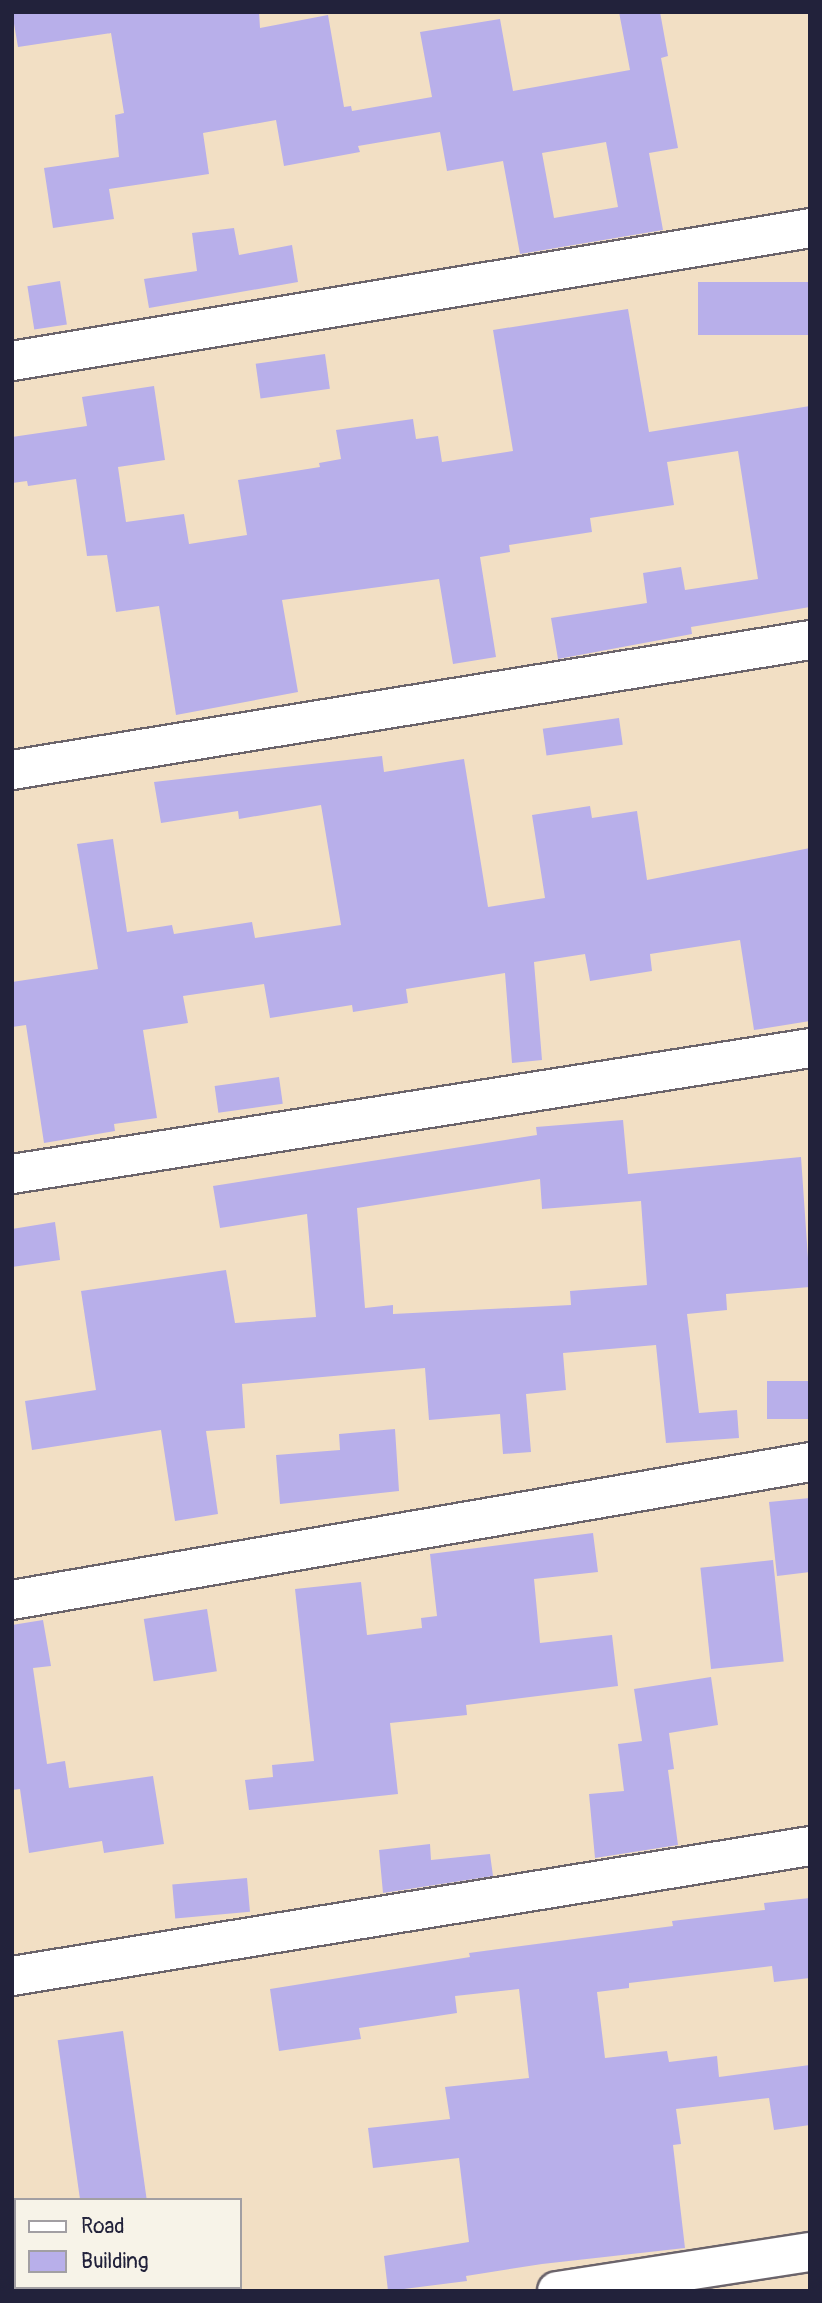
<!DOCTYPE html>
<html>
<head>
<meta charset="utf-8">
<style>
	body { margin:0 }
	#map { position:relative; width:822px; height:2303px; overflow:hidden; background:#f2dfc4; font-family:Pangolin,sans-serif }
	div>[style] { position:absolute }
	.building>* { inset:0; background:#b8afea; transform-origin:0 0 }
	.roads { filter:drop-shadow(2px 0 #6b646b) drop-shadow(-2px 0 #6b646b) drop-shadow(0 2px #6b646b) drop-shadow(0 -2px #6b646b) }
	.minor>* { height:38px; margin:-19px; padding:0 19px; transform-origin:19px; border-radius:19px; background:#fff }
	span { translate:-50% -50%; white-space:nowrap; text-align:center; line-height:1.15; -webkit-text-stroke:5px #f7f3e8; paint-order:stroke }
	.frame { position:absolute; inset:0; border:14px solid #22223b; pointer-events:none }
	.legend { position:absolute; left:14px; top:2198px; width:228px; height:91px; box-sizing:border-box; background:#f7f3e8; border:2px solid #a29fa3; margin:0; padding:9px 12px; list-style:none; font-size:21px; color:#22223b }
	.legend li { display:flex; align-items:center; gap:14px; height:35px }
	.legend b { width:35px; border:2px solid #a29fa3 }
</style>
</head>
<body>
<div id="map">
	<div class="building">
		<div style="clip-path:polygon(evenodd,12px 12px,259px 12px,260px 28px,328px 15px,344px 107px,351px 106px,352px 111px,432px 97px,420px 32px,500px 19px,513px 91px,630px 70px,619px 12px,660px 12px,668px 56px,661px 58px,678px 148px,649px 153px,663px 230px,520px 254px,503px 161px,447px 171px,440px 132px,358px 146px,360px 152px,284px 166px,276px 120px,203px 133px,209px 174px,109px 189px,114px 219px,53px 228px,44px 168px,119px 157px,115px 115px,124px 113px,111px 33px,18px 47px,12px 12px,606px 142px,618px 207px,554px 218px,542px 153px,606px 142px)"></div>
		<div style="clip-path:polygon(234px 228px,239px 255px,292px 245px,298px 282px,149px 308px,144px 279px,197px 271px,192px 233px)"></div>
		<div style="left:60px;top:281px;width:44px;height:33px;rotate:81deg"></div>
		<div style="left:810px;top:282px;width:53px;height:112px;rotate:90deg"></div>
		<div style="clip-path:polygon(628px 309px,649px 432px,810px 406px,810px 607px,691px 627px,692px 634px,558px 659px,551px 618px,647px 603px,643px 573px,681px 567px,685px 590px,758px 579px,738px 451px,667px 462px,674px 505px,590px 518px,592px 532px,509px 545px,510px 552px,480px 557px,496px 657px,453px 664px,439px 579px,282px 600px,298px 692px,176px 715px,159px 606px,116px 612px,107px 555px,87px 556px,76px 479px,28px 486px,27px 481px,12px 483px,12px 437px,87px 426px,82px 397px,154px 386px,165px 460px,118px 467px,126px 522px,184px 514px,189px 544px,247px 535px,238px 480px,320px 467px,319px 463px,341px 459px,336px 430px,413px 419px,416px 439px,438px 436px,442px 462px,513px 451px,493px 330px)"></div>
		<div style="left:325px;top:354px;width:35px;height:70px;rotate:82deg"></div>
		<div style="left:619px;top:718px;width:27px;height:77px;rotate:82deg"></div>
		<div style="clip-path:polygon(382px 756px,384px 772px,464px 759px,488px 907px,545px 898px,532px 815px,590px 806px,592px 818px,637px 811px,647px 880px,810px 848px,810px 1021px,754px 1030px,740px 940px,650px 954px,652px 971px,590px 981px,585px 954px,534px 962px,542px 1060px,512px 1063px,505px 973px,406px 989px,408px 1003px,353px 1012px,352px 1005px,270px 1018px,264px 984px,183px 996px,188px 1023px,143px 1030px,157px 1118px,114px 1124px,115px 1131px,44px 1143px,26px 1025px,12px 1027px,12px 982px,98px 969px,77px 844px,113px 839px,127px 932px,172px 925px,174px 934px,252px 922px,255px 938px,341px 925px,321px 805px,239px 819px,238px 811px,161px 823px,154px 782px)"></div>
		<div style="left:279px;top:1077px;width:27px;height:65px;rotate:82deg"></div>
		<div style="clip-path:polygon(evenodd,623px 1120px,628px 1174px,801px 1157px,810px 1287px,726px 1294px,727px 1310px,687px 1314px,699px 1413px,737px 1410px,739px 1438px,666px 1443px,656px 1345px,563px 1353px,566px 1390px,526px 1394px,531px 1452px,503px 1454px,500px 1414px,429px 1420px,425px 1368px,242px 1384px,245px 1428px,206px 1431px,218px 1514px,175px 1521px,161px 1430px,32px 1450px,25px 1401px,96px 1390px,81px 1291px,226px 1270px,235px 1323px,316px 1317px,307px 1214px,220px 1228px,213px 1186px,537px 1135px,536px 1127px,623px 1120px,540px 1179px,542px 1209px,641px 1201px,647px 1285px,570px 1291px,571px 1305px,393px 1314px,393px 1305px,365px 1308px,357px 1208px,540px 1179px)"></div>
		<div style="clip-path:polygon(55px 1222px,60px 1260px,12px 1267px,12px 1229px)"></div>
		<div style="left:810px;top:1381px;width:38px;height:43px;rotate:90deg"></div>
		<div style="clip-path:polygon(395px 1429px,399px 1491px,280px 1504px,276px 1455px,340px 1450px,339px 1434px)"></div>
		<div style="clip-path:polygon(810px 1498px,810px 1572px,777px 1576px,769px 1502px)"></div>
		<div style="clip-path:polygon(593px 1533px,598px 1572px,534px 1579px,540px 1643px,612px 1635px,618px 1686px,466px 1705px,467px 1715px,390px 1723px,398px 1794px,249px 1810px,245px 1780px,273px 1777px,272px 1765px,314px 1761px,295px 1589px,361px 1582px,367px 1635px,422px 1628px,421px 1618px,437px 1616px,430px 1554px)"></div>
		<div style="left:773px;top:1560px;width:102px;height:73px;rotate:84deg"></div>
		<div style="left:207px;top:1609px;width:63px;height:64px;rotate:81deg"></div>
		<div style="clip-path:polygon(43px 1620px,51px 1666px,33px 1668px,47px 1764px,65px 1761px,69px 1788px,153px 1776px,164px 1844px,104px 1853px,102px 1841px,29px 1853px,20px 1789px,12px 1790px,12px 1625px)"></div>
		<div style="clip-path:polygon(711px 1677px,718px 1725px,669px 1733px,674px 1769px,668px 1770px,678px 1845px,595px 1858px,589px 1794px,624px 1791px,618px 1744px,642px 1741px,634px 1689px)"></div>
		<div style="clip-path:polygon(430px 1844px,431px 1860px,490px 1854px,493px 1876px,383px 1893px,379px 1850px)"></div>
		<div style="left:247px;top:1878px;width:34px;height:75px;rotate:85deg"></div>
		<div style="clip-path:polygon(810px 1898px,810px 1978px,774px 1982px,772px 1966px,629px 1983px,629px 1988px,597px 1992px,605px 2058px,667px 2051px,669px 2062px,717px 2056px,719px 2077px,810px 2065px,810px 2125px,774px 2130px,769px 2098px,676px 2109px,681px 2144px,673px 2145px,685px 2248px,542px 2264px,466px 2276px,467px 2281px,388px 2291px,384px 2256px,469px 2242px,459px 2158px,373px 2168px,368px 2128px,450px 2119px,445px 2087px,529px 2078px,519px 1989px,455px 1996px,457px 2013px,359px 2028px,361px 2039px,279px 2051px,270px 1989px,470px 1957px,469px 1953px,673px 1926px,672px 1921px,765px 1910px,764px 1903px)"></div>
		<div style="left:123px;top:2031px;width:171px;height:66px;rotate:82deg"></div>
	</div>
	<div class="roads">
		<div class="minor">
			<div style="left:12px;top:361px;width:809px;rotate:-9.46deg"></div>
			<div style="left:12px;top:770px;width:809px;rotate:-9.25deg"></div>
			<div style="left:12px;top:1174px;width:808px;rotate:-8.97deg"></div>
			<div style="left:12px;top:1600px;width:810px;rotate:-9.81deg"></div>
			<div style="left:12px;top:1976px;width:809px;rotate:-9.25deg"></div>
			<div style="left:12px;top:2227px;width:20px;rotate:79deg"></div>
			<div style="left:23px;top:2287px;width:4px;rotate:90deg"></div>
			<div style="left:557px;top:2291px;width:256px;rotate:-8.8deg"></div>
		</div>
	</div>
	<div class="frame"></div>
	<ul class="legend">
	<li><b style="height:9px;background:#fff"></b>Road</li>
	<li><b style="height:19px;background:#b8afea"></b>Building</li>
	</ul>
</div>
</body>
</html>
